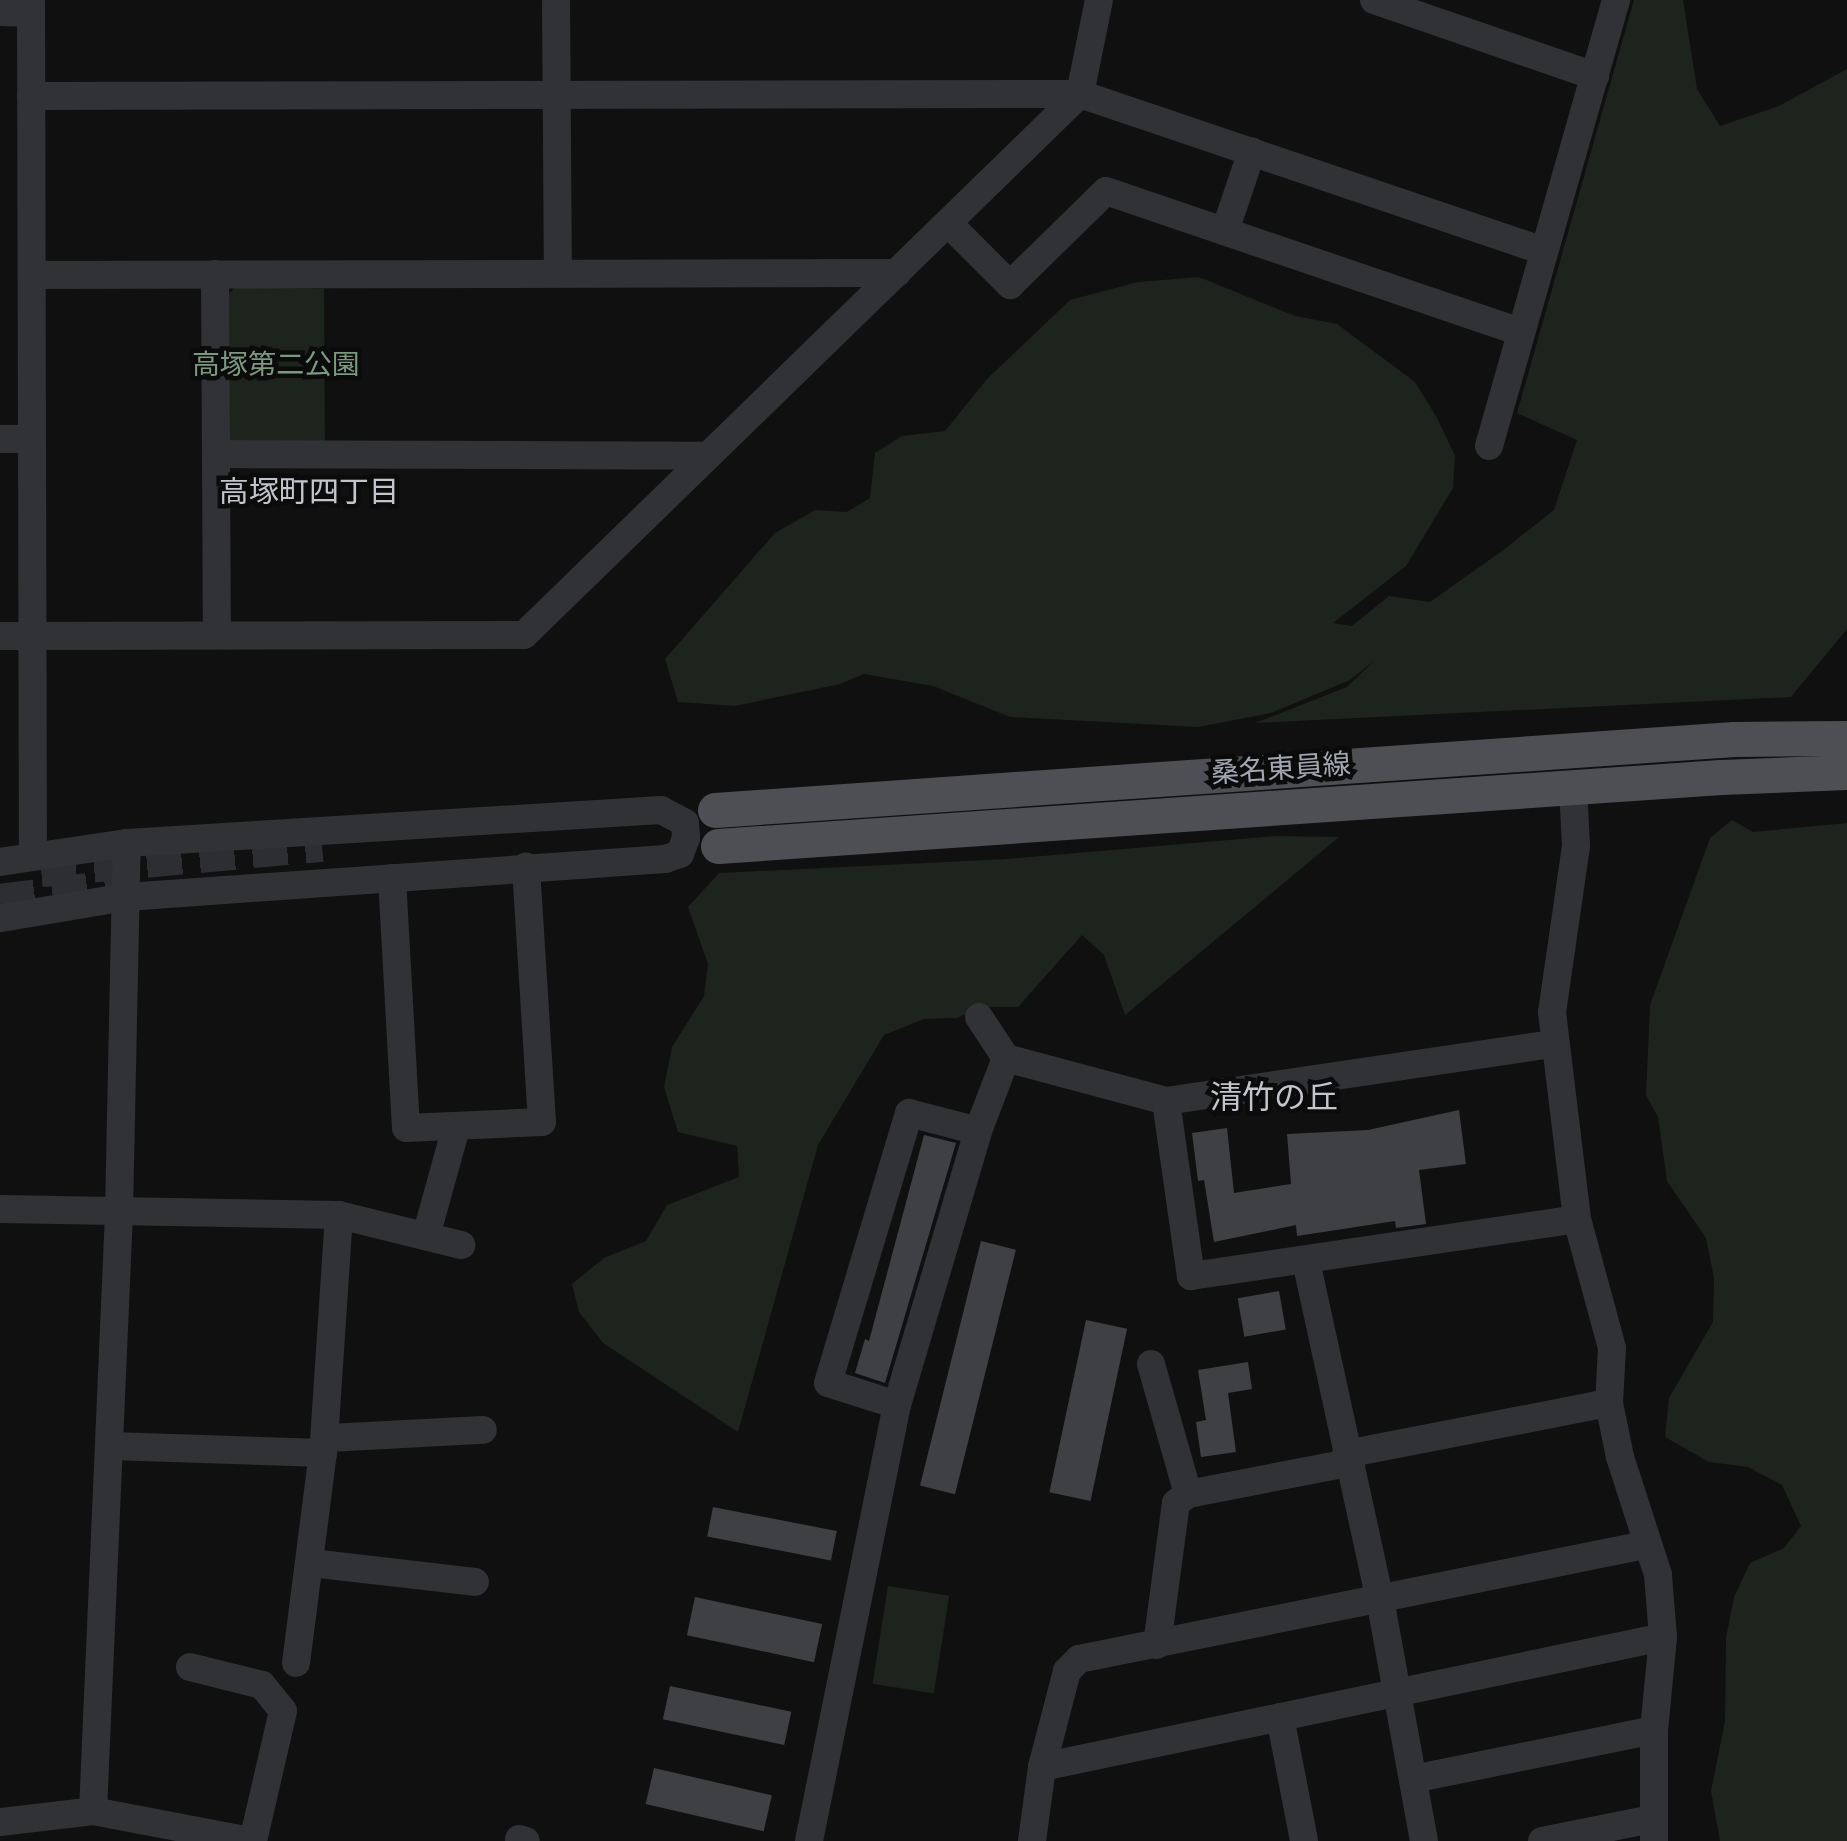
<!DOCTYPE html>
<html>
<head>
<meta charset="utf-8">
<style>
	body { margin:0 }
	#map { position:relative; width:1847px; height:1841px; overflow:hidden; background:#101011; font-family:Overpass,"Noto Sans JP",sans-serif }
	div>[style] { position:absolute }
	.green>* { inset:0; background:#1d231d; transform-origin:0 0 }
	.building>* { inset:0; background:#3f4044; transform-origin:0 0 }
	.major-tunnel>* { height:35px; margin-top:-17.5px; transform-origin:0; background:repeating-linear-gradient(90deg,#2d2e31 0 35px,transparent 0 53px) }
	.minor>* { height:28px; margin:-14px; padding:0 14px; transform-origin:14px; border-radius:14px; background:#313235 }
	.major>* { height:35px; margin:-17.5px; padding:0 17.5px; transform-origin:17.5px; border-radius:17.5px; background:#4e4f54 }
	span { translate:-50% -50%; white-space:nowrap; text-align:center; line-height:1.15; -webkit-text-stroke:9px #0b0b0c; paint-order:stroke }
	.park-label { font-size:28px; color:#7b997f }
	.street-label { font-size:28px; color:#a2a6b0 }
	.neighbourhood-label { font-size:30px; color:#c3c5cd }
	.quarter-label { font-size:32px; color:#c3c5cd }
</style>
</head>
<body>
<div id="map">
	<div class="green">
		<div style="clip-path:polygon(1634px 0,1683px 0,1697px 89px,1720px 126px,1779px 106px,1847px 69px,1847px 629px,1791px 697px,1255px 723px,1347px 687px,1374px 661px,1350px 680px,1271px 713px,1198px 727px,1010px 717px,933px 686px,864px 674px,840px 684px,735px 706px,678px 702px,665px 659px,775px 533px,815px 510px,847px 512px,870px 498px,875px 453px,902px 436px,945px 431px,987px 379px,1070px 300px,1138px 282px,1199px 277px,1295px 316px,1337px 324px,1415px 382px,1437px 418px,1455px 456px,1453px 488px,1406px 566px,1333px 623px,1352px 626px,1389px 596px,1430px 602px,1502px 551px,1554px 510px,1577px 440px,1517px 413px)"></div>
		<div style="clip-path:polygon(236px 287px,324px 289px,325px 445px,236px 447px,227px 438px,226px 296px)"></div>
		<div style="clip-path:polygon(1732px 820px,1753px 832px,1847px 823px,1847px 1841px,1720px 1841px,1711px 1791px,1725px 1721px,1726px 1638px,1734px 1597px,1750px 1563px,1784px 1548px,1801px 1526px,1782px 1485px,1748px 1467px,1709px 1462px,1665px 1437px,1669px 1398px,1713px 1322px,1714px 1278px,1706px 1238px,1667px 1181px,1658px 1117px,1646px 1095px,1650px 1005px,1710px 838px)"></div>
		<div style="clip-path:polygon(1276px 836px,1339px 837px,1125px 1015px,1104px 955px,1082px 935px,1018px 1007px,981px 1007px,957px 1018px,924px 1019px,884px 1035px,818px 1145px,738px 1432px,603px 1343px,579px 1312px,572px 1284px,604px 1258px,646px 1241px,667px 1205px,739px 1177px,737px 1146px,678px 1132px,664px 1087px,672px 1047px,704px 996px,708px 964px,688px 907px,719px 873px,1006px 859px)"></div>
		<div style="left:888px;top:1586px;width:62px;height:99px;rotate:9deg"></div>
	</div>
	<div class="building">
		<div style="clip-path:polygon(1459px 1110px,1466px 1164px,1419px 1170px,1426px 1224px,1396px 1228px,1395px 1221px,1297px 1236px,1296px 1225px,1214px 1242px,1204px 1180px,1198px 1181px,1192px 1133px,1227px 1128px,1234px 1193px,1291px 1184px,1287px 1134px,1368px 1130px)"></div>
		<div style="clip-path:polygon(924px 1135px,956px 1143px,885px 1383px,855px 1373px,865px 1339px,869px 1341px)"></div>
		<div style="left:981px;top:1241px;width:36px;height:252px;rotate:14deg"></div>
		<div style="left:1279px;top:1291px;width:39px;height:42px;rotate:80deg"></div>
		<div style="left:1086px;top:1320px;width:42px;height:176px;rotate:12deg"></div>
		<div style="clip-path:polygon(1248px 1362px,1252px 1389px,1228px 1393px,1236px 1452px,1201px 1457px,1196px 1422px,1206px 1420px,1198px 1370px)"></div>
		<div style="left:713px;top:1507px;width:126px;height:30px;rotate:11deg"></div>
		<div style="left:695px;top:1597px;width:130px;height:39px;rotate:12deg"></div>
		<div style="left:670px;top:1686px;width:124px;height:34px;rotate:12deg"></div>
		<div style="left:654px;top:1768px;width:121px;height:37px;rotate:13deg"></div>
	</div>
	<div class="major-tunnel">
		<div style="left:41px;top:869px;width:282px;rotate:-5.1deg"></div>
		<div style="left:0;top:901px;width:114px;rotate:-7.1deg"></div>
	</div>
	<div class="minor">
		<div style="left:31px;top:0;width:857px;rotate:89.87deg"></div>
		<div style="left:556px;top:0;width:273px;rotate:89.6deg"></div>
		<div style="left:1374px;top:0;width:234px;rotate:19deg"></div>
		<div style="left:0;top:12px;width:31px;rotate:2deg"></div>
		<div style="left:31px;top:96px;width:1049px;rotate:-0.11deg"></div>
		<div style="left:1080px;top:94px;width:489px;rotate:18.7deg"></div>
		<div style="left:948px;top:223px;width:88px;rotate:45deg"></div>
		<div style="left:1010px;top:285px;width:134px;rotate:-44.4deg"></div>
		<div style="left:1106px;top:191px;width:437px;rotate:18.8deg"></div>
		<div style="left:1225px;top:231px;width:84px;rotate:-71.4deg"></div>
		<div style="left:215px;top:274px;width:361px;rotate:89.7deg"></div>
		<div style="left:32px;top:275px;width:865px;rotate:-0.13deg"></div>
		<div style="left:0;top:439px;width:32px"></div>
		<div style="left:1489px;top:446px;width:464px;rotate:-74.1deg"></div>
		<div style="left:217px;top:454px;width:490px;rotate:0.2deg"></div>
		<div style="left:0;top:636px;width:524px;rotate:-0.11deg"></div>
		<div style="left:524px;top:635px;width:776px;rotate:-44.22deg"></div>
		<div style="left:1080px;top:94px;width:96px;rotate:-78.6deg"></div>
		<div style="left:1573px;top:788px;width:58px;rotate:87deg"></div>
		<div style="left:1576px;top:846px;width:168px;rotate:98.2deg"></div>
		<div style="left:1552px;top:1012px;width:209px;rotate:83.1deg"></div>
		<div style="left:1577px;top:1219px;width:134px;rotate:74.8deg"></div>
		<div style="left:1612px;top:1348px;width:55px;rotate:93.1deg"></div>
		<div style="left:1609px;top:1403px;width:55px;rotate:78.5deg"></div>
		<div style="left:1620px;top:1457px;width:124px;rotate:72.1deg"></div>
		<div style="left:1658px;top:1575px;width:62px;rotate:85.4deg"></div>
		<div style="left:1663px;top:1637px;width:93px;rotate:95.5deg"></div>
		<div style="left:1654px;top:1730px;width:111px;rotate:90deg"></div>
		<div style="left:0;top:862px;width:128px;rotate:-8.5deg"></div>
		<div style="left:127px;top:843px;width:535px;rotate:-3.54deg"></div>
		<div style="left:661px;top:810px;width:27px;rotate:28deg"></div>
		<div style="left:685px;top:823px;width:15px;rotate:86deg"></div>
		<div style="left:686px;top:838px;width:17px;rotate:111deg"></div>
		<div style="left:680px;top:854px;width:16px;rotate:162deg"></div>
		<div style="left:665px;top:859px;width:540px;rotate:175.97deg"></div>
		<div style="left:126px;top:897px;width:128px;rotate:170.5deg"></div>
		<div style="left:392px;top:878px;width:250px;rotate:86.8deg"></div>
		<div style="left:406px;top:1128px;width:136px;rotate:-2.5deg"></div>
		<div style="left:542px;top:1122px;width:256px;rotate:-93.6deg"></div>
		<div style="left:1006px;top:1058px;width:166px;rotate:15deg"></div>
		<div style="left:1166px;top:1101px;width:392px;rotate:-8.4deg"></div>
		<div style="left:1166px;top:1101px;width:177px;rotate:81.9deg"></div>
		<div style="left:1191px;top:1276px;width:390px;rotate:-8.4deg"></div>
		<div style="left:0;top:1209px;width:339px;rotate:1deg"></div>
		<div style="left:339px;top:1215px;width:239px;rotate:93.8deg"></div>
		<div style="left:323px;top:1453px;width:213px;rotate:-178.1deg"></div>
		<div style="left:339px;top:1215px;width:126px;rotate:13.8deg"></div>
		<div style="left:426px;top:1236px;width:112px;rotate:-74.5deg"></div>
		<div style="left:1306px;top:1261px;width:346px;rotate:77.7deg"></div>
		<div style="left:1380px;top:1599px;width:246px;rotate:79.7deg"></div>
		<div style="left:1151px;top:1364px;width:135px;rotate:74.1deg"></div>
		<div style="left:897px;top:1405px;width:72px;rotate:-162.3deg"></div>
		<div style="left:828px;top:1383px;width:282px;rotate:-73.3deg"></div>
		<div style="left:909px;top:1113px;width:71px;rotate:14.6deg"></div>
		<div style="left:328px;top:1438px;width:155px;rotate:-3deg"></div>
		<div style="left:1346px;top:1454px;width:268px;rotate:-11deg"></div>
		<div style="left:311px;top:1563px;width:165px;rotate:6.6deg"></div>
		<div style="left:1157px;top:1645px;width:143px;rotate:-82.4deg"></div>
		<div style="left:1176px;top:1503px;width:15px;rotate:-37deg"></div>
		<div style="left:1188px;top:1494px;width:163px;rotate:-11deg"></div>
		<div style="left:296px;top:1663px;width:212px;rotate:-82.7deg"></div>
		<div style="left:190px;top:1667px;width:74px;rotate:14deg"></div>
		<div style="left:262px;top:1685px;width:33px;rotate:51deg"></div>
		<div style="left:283px;top:1711px;width:133px;rotate:103deg"></div>
		<div style="left:1280px;top:1717px;width:126px;rotate:79deg"></div>
		<div style="left:1042px;top:1767px;width:634px;rotate:-11.82deg"></div>
		<div style="left:1413px;top:1779px;width:246px;rotate:-11.5deg"></div>
		<div style="left:93px;top:1811px;width:600px;rotate:-87.51deg"></div>
		<div style="left:119px;top:1212px;width:369px;rotate:-88.8deg"></div>
		<div style="left:0;top:1822px;width:94px;rotate:-6.7deg"></div>
		<div style="left:93px;top:1811px;width:160px;rotate:10.8deg"></div>
		<div style="left:519px;top:1839px;width:7px;rotate:16deg"></div>
		<div style="left:809px;top:1841px;width:445px;rotate:-78.6deg"></div>
		<div style="left:897px;top:1405px;width:286px;rotate:-73.5deg"></div>
		<div style="left:978px;top:1131px;width:78px;rotate:-69deg"></div>
		<div style="left:1006px;top:1058px;width:49px;rotate:-123.4deg"></div>
		<div style="left:1032px;top:1841px;width:75px;rotate:-82.3deg"></div>
		<div style="left:1042px;top:1767px;width:99px;rotate:-75.4deg"></div>
		<div style="left:1067px;top:1671px;width:17px;rotate:-45deg"></div>
		<div style="left:1079px;top:1659px;width:577px;rotate:-11.39deg"></div>
		<div style="left:1542px;top:1841px;width:112px;rotate:-11.3deg"></div>
	</div>
	<div class="major">
		<div style="left:715px;top:810px;width:1021px;rotate:-3.99deg"></div>
		<div style="left:1734px;top:739px;width:113px;rotate:-0.5deg"></div>
		<div style="left:718px;top:846px;width:1005px;rotate:-3.94deg"></div>
		<div style="left:1721px;top:777px;width:126px;rotate:-2.3deg"></div>
	</div>
	<div class="park-label">
		<span style="left:276px;top:367px">高塚第二公園</span>
	</div>
	<div class="street-label">
		<span style="left:1281px;top:771px;rotate:-4deg">桑名東員線</span>
	</div>
	<div class="neighbourhood-label">
		<span style="left:309px;top:495px">高塚町四丁目</span>
	</div>
	<div class="quarter-label">
		<span style="left:1274px;top:1100px">清竹の丘</span>
	</div>
</div>
</body>
</html>
